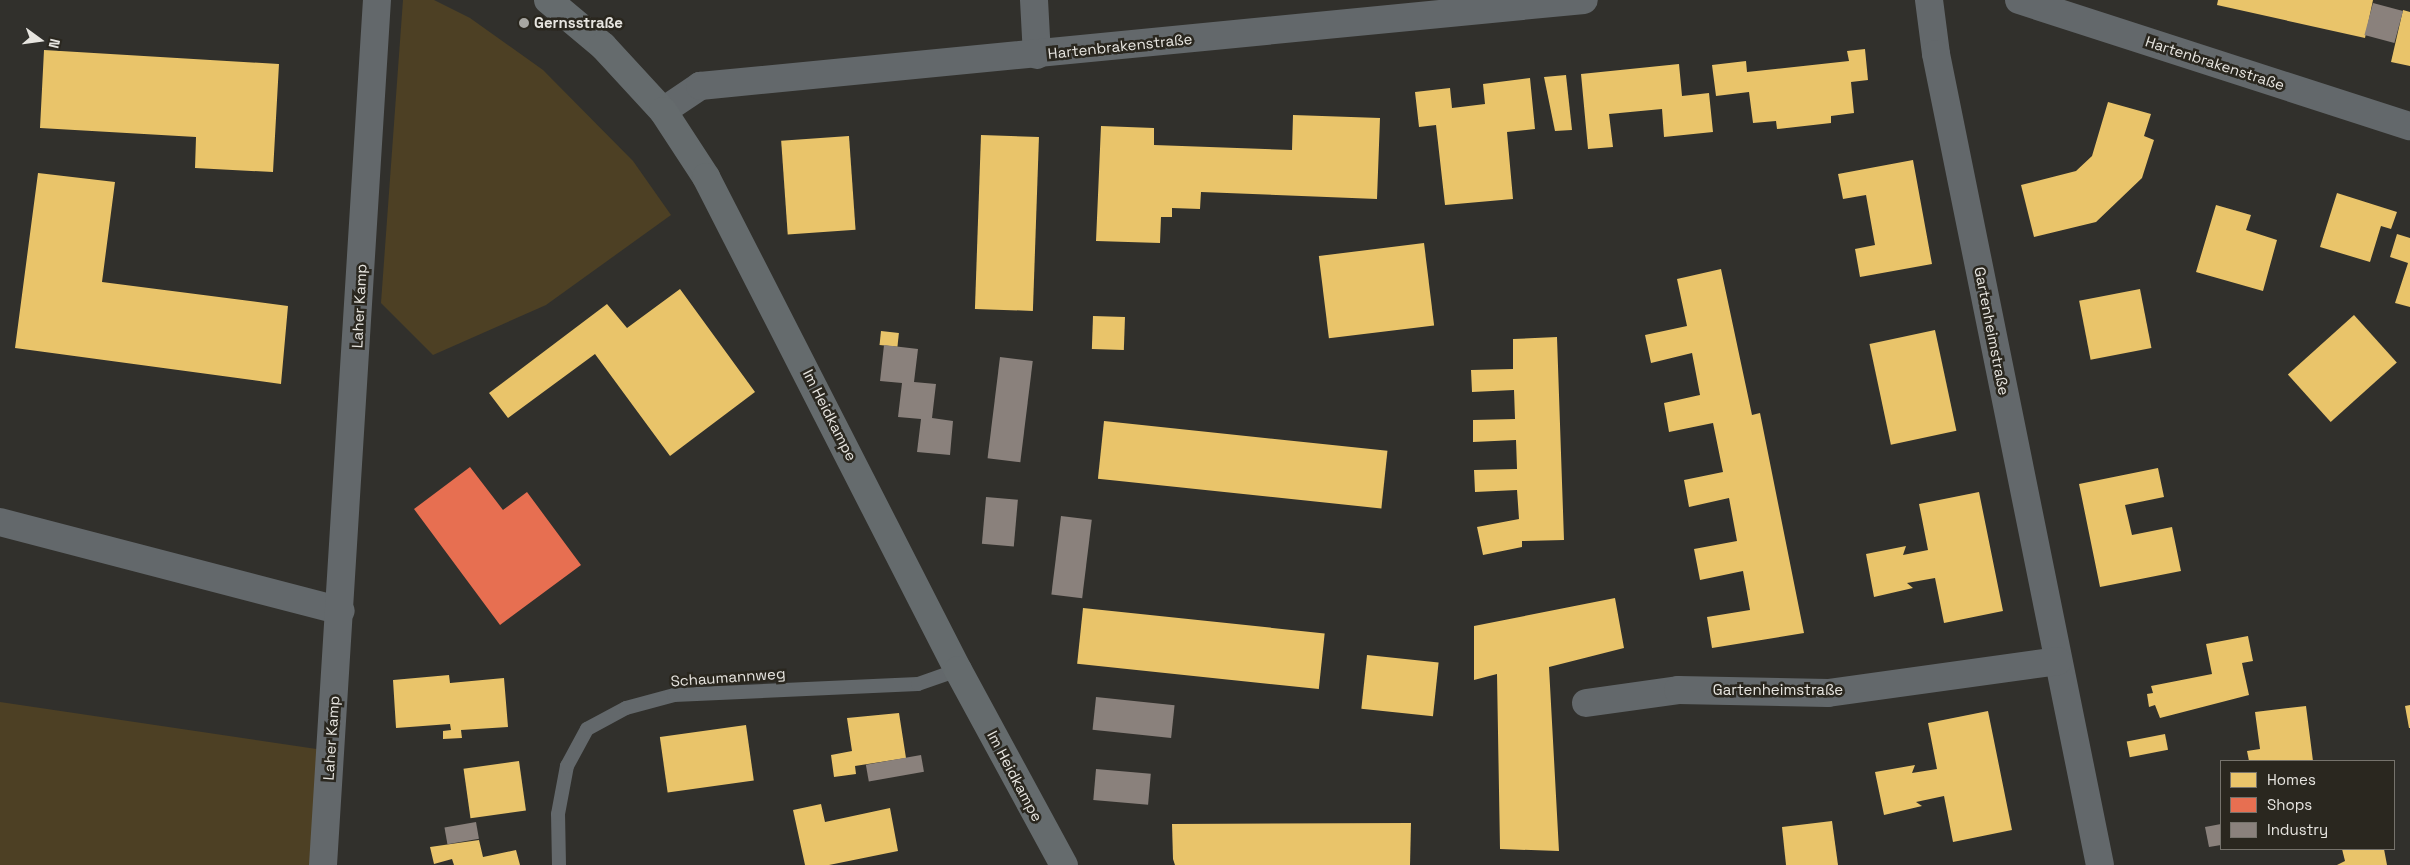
<!DOCTYPE html>
<html>
<head>
<meta charset="utf-8">
<style>
	body { margin:0 }
	#map { position:relative; width:2410px; height:865px; overflow:hidden; background:#31302c; font-family:"Space Grotesk",sans-serif }
	div>[style] { position:absolute }
	.green>* { inset:0; background:#4d4024 }
	.homes>* { inset:0; background:#e9c46a; transform-origin:0 0 }
	.shops>* { inset:0; background:#e76f51 }
	.industry>* { inset:0; background:#8a817c; transform-origin:0 0 }
	.lane>* { height:14px; margin:-7px; padding:0 7px; transform-origin:7px; border-radius:7px; background:#63686b }
	.street>* { height:28px; margin:-14px; padding:0 14px; transform-origin:14px; border-radius:14px; background:#63686b }
	.secondary>* { height:28px; margin:-14px; padding:0 14px; transform-origin:14px; border-radius:14px; background:#656b6d }
	.dots>* { width:14px; height:14px; translate:-50% -50%; box-sizing:border-box; border:2px solid #2a271f; border-radius:50% }
	span { translate:-50% -50%; white-space:nowrap; text-align:center; line-height:1.15; -webkit-text-stroke:5px #2a271f; paint-order:stroke }
	.poi-label { font-size:15px; color:#e7e5e0; font-weight:700 }
	.left { translate:0 -50%; text-align:left }
	.street-label { font-size:15px; color:#e7e5e0 }
	.legend { position:absolute; left:2220px; top:760px; width:175px; height:90px; box-sizing:border-box; background:#2a271f; border:1px solid #76736c; margin:0; padding:6px 9px; list-style:none; font-size:15px; color:#e7e5e0 }
	.legend li { display:flex; align-items:center; gap:10px; height:25px }
	.legend b { width:25px; border:1px solid #76736c }
	.north { position:absolute; left:15px; top:15px; width:50px; height:50px; -webkit-text-stroke:4px #2a271f; paint-order:stroke; rotate:104deg; font-size:14px; font-weight:700; line-height:20px; text-align:center; color:#e7e5e0 }
	.north::after { content:''; display:block; margin:auto; width:18px; height:22px; background:#e7e5e0; clip-path:polygon(50% 0,100% 100%,50% 72%,0 100%) }
</style>
</head>
<body>
<div id="map">
	<div class="green">
		<div style="clip-path:polygon(403px 0,434px 0,470px 18px,543px 70px,633px 161px,671px 215px,546px 305px,433px 355px,381px 303px)"></div>
		<div style="clip-path:polygon(0 702px,330px 751px,323px 865px,0 865px)"></div>
	</div>
	<div class="homes">
		<div style="clip-path:polygon(2218px 0,2373px 0,2365px 38px,2217px 5px)"></div>
		<div style="clip-path:polygon(2403px 10px,2410px 12px,2410px 66px,2391px 62px)"></div>
		<div style="clip-path:polygon(1865px 49px,1868px 80px,1851px 82px,1854px 113px,1831px 116px,1831px 123px,1777px 129px,1776px 121px,1753px 123px,1749px 92px,1716px 96px,1712px 65px,1746px 61px,1747px 72px,1849px 61px,1847px 51px)"></div>
		<div style="clip-path:polygon(44px 50px,279px 64px,273px 172px,195px 168px,196px 137px,40px 128px)"></div>
		<div style="clip-path:polygon(1679px 64px,1682px 96px,1709px 93px,1713px 132px,1664px 137px,1662px 109px,1609px 114px,1613px 147px,1588px 149px,1581px 74px)"></div>
		<div style="clip-path:polygon(1566px 75px,1572px 130px,1555px 131px,1544px 77px)"></div>
		<div style="clip-path:polygon(1530px 78px,1535px 129px,1507px 132px,1513px 199px,1445px 205px,1436px 125px,1419px 127px,1415px 92px,1450px 88px,1452px 108px,1485px 104px,1483px 84px)"></div>
		<div style="clip-path:polygon(2108px 102px,2151px 114px,2144px 136px,2154px 140px,2142px 178px,2096px 222px,2034px 237px,2021px 185px,2076px 171px,2092px 156px)"></div>
		<div style="clip-path:polygon(1293px 115px,1380px 118px,1377px 199px,1201px 192px,1200px 209px,1172px 208px,1172px 217px,1161px 217px,1160px 243px,1096px 241px,1101px 126px,1154px 128px,1154px 145px,1292px 150px)"></div>
		<div style="left:981px;top:135px;width:58px;height:174px;rotate:2deg"></div>
		<div style="left:849px;top:136px;width:94px;height:68px;rotate:86deg"></div>
		<div style="clip-path:polygon(1913px 160px,1932px 264px,1860px 277px,1855px 249px,1875px 245px,1866px 195px,1843px 199px,1838px 174px)"></div>
		<div style="clip-path:polygon(38px 173px,115px 182px,102px 282px,288px 306px,281px 384px,15px 348px)"></div>
		<div style="clip-path:polygon(2337px 193px,2397px 212px,2391px 229px,2381px 226px,2370px 262px,2320px 247px)"></div>
		<div style="clip-path:polygon(2216px 205px,2251px 215px,2246px 230px,2277px 240px,2263px 291px,2196px 272px)"></div>
		<div style="clip-path:polygon(2397px 234px,2410px 238px,2410px 307px,2395px 303px,2408px 263px,2390px 257px)"></div>
		<div style="left:1424px;top:243px;width:83px;height:106px;rotate:83deg"></div>
		<div style="clip-path:polygon(1721px 269px,1752px 415px,1760px 413px,1804px 633px,1712px 648px,1707px 617px,1750px 610px,1743px 571px,1700px 580px,1694px 549px,1737px 541px,1729px 498px,1689px 507px,1684px 480px,1723px 472px,1713px 423px,1669px 432px,1664px 403px,1700px 395px,1692px 353px,1651px 363px,1645px 335px,1687px 326px,1677px 279px)"></div>
		<div style="clip-path:polygon(680px 289px,755px 392px,670px 456px,595px 354px,508px 418px,489px 393px,607px 304px,627px 328px)"></div>
		<div style="left:2140px;top:289px;width:60px;height:62px;rotate:79deg"></div>
		<div style="left:2354px;top:315px;width:64px;height:89px;rotate:48deg"></div>
		<div style="left:1093px;top:316px;width:32px;height:33px;rotate:2deg"></div>
		<div style="left:1935px;top:330px;width:103px;height:67px;rotate:78deg"></div>
		<div style="left:881px;top:331px;width:18px;height:14px;rotate:6deg"></div>
		<div style="clip-path:polygon(1557px 337px,1564px 540px,1522px 541px,1522px 547px,1483px 555px,1477px 527px,1519px 519px,1517px 490px,1475px 492px,1474px 470px,1517px 469px,1516px 440px,1473px 442px,1473px 420px,1515px 419px,1514px 390px,1472px 392px,1471px 370px,1513px 369px,1513px 339px)"></div>
		<div style="left:1104px;top:421px;width:285px;height:58px;rotate:6deg"></div>
		<div style="clip-path:polygon(2158px 468px,2164px 497px,2125px 505px,2132px 535px,2172px 527px,2181px 571px,2100px 587px,2079px 484px)"></div>
		<div style="clip-path:polygon(1979px 492px,2003px 611px,1944px 623px,1935px 578px,1907px 583px,1913px 588px,1874px 597px,1866px 554px,1906px 546px,1903px 555px,1928px 550px,1919px 504px)"></div>
		<div style="clip-path:polygon(1615px 598px,1624px 648px,1549px 667px,1559px 851px,1500px 849px,1497px 674px,1474px 680px,1474px 626px)"></div>
		<div style="left:1083px;top:608px;width:243px;height:56px;rotate:6deg"></div>
		<div style="clip-path:polygon(2248px 636px,2253px 661px,2242px 663px,2249px 695px,2160px 718px,2155px 705px,2149px 707px,2147px 694px,2153px 693px,2151px 686px,2212px 674px,2206px 644px)"></div>
		<div style="left:1367px;top:655px;width:72px;height:54px;rotate:6deg"></div>
		<div style="clip-path:polygon(449px 675px,450px 683px,504px 678px,508px 727px,461px 730px,462px 738px,443px 739px,443px 731px,451px 730px,450px 724px,396px 728px,393px 680px)"></div>
		<div style="clip-path:polygon(2410px 705px,2410px 728px,2409px 728px,2405px 706px)"></div>
		<div style="clip-path:polygon(2306px 706px,2313px 761px,2249px 761px,2247px 751px,2260px 749px,2255px 712px)"></div>
		<div style="clip-path:polygon(1988px 711px,2012px 830px,1953px 842px,1944px 796px,1916px 802px,1922px 806px,1884px 815px,1875px 772px,1915px 765px,1912px 773px,1937px 769px,1928px 723px)"></div>
		<div style="clip-path:polygon(899px 713px,906px 758px,855px 766px,856px 774px,834px 777px,831px 755px,852px 751px,847px 718px)"></div>
		<div style="left:746px;top:725px;width:56px;height:87px;rotate:82deg"></div>
		<div style="left:2165px;top:734px;width:16px;height:39px;rotate:79deg"></div>
		<div style="left:519px;top:761px;width:50px;height:56px;rotate:82deg"></div>
		<div style="clip-path:polygon(821px 804px,825px 822px,890px 808px,898px 851px,829px 865px,805px 865px,793px 810px)"></div>
		<div style="clip-path:polygon(1832px 821px,1838px 865px,1786px 865px,1782px 827px)"></div>
		<div style="clip-path:polygon(1411px 823px,1410px 865px,1175px 865px,1173px 859px,1172px 824px)"></div>
		<div style="clip-path:polygon(479px 840px,483px 857px,516px 850px,520px 865px,454px 865px,452px 859px,434px 864px,430px 847px)"></div>
		<div style="clip-path:polygon(2342px 849px,2384px 849px,2387px 865px,2337px 865px,2345px 861px)"></div>
	</div>
	<div class="shops">
		<div style="clip-path:polygon(470px 467px,503px 510px,527px 492px,581px 565px,500px 625px,414px 509px)"></div>
	</div>
	<div class="industry">
		<div style="left:2373px;top:3px;width:31px;height:33px;rotate:15deg"></div>
		<div style="clip-path:polygon(884px 345px,918px 349px,914px 382px,936px 384px,932px 418px,953px 421px,950px 455px,917px 452px,921px 419px,898px 417px,902px 383px,880px 381px)"></div>
		<div style="left:1000px;top:357px;width:33px;height:102px;rotate:7deg"></div>
		<div style="left:986px;top:497px;width:32px;height:47px;rotate:5deg"></div>
		<div style="left:1061px;top:516px;width:31px;height:79px;rotate:7deg"></div>
		<div style="left:1096px;top:697px;width:79px;height:33px;rotate:6deg"></div>
		<div style="left:921px;top:755px;width:17px;height:56px;rotate:80deg"></div>
		<div style="left:1096px;top:769px;width:55px;height:31px;rotate:5deg"></div>
		<div style="left:476px;top:822px;width:17px;height:32px;rotate:80deg"></div>
		<div style="clip-path:polygon(2221px 824px,2221px 845px,2209px 847px,2205px 827px)"></div>
	</div>
	<div class="lane">
		<div style="left:559px;top:865px;width:51px;rotate:-91.1deg"></div>
		<div style="left:558px;top:814px;width:49px;rotate:-79.4deg"></div>
		<div style="left:567px;top:766px;width:42px;rotate:-61.6deg"></div>
		<div style="left:587px;top:729px;width:44px;rotate:-28.3deg"></div>
		<div style="left:626px;top:708px;width:50px;rotate:-15.2deg"></div>
		<div style="left:674px;top:695px;width:244px;rotate:-2.6deg"></div>
		<div style="left:918px;top:684px;width:42px;rotate:-19.3deg"></div>
	</div>
	<div class="street">
		<div style="left:1034px;top:0;width:55px;rotate:86.9deg"></div>
		<div style="left:1929px;top:0;width:54px;rotate:82.6deg"></div>
		<div style="left:1936px;top:54px;width:827px;rotate:78.57deg"></div>
		<div style="left:2019px;top:0;width:411px;rotate:17.9deg"></div>
		<div style="left:663px;top:111px;width:45px;rotate:-34deg"></div>
		<div style="left:700px;top:86px;width:888px;rotate:-5.56deg"></div>
		<div style="left:0;top:522px;width:352px;rotate:14.6deg"></div>
		<div style="left:1586px;top:703px;width:93px;rotate:-8deg"></div>
		<div style="left:1678px;top:690px;width:150px;rotate:1.1deg"></div>
		<div style="left:1828px;top:693px;width:232px;rotate:-7.9deg"></div>
		<div style="left:323px;top:865px;width:867px;rotate:-86.43deg"></div>
	</div>
	<div class="secondary">
		<div style="left:548px;top:0;width:72px;rotate:39.9deg"></div>
		<div style="left:603px;top:46px;width:88px;rotate:47.3deg"></div>
		<div style="left:663px;top:111px;width:79px;rotate:56.9deg"></div>
		<div style="left:706px;top:177px;width:554px;rotate:62.93deg"></div>
		<div style="left:958px;top:670px;width:222px;rotate:61.5deg"></div>
	</div>
	<div class="dots">
		<div style="left:524px;top:23px;background:#a7a6a1"></div>
	</div>
	<div class="poi-label">
		<span class="left" style="left:534px;top:23px">Gernsstraße</span>
	</div>
	<div class="street-label">
		<span style="left:1120px;top:46px;rotate:-6deg">Hartenbrakenstraße</span>
		<span style="left:2215px;top:63px;rotate:18deg">Hartenbrakenstraße</span>
		<span style="left:359px;top:306px;rotate:-87deg">Laher Kamp</span>
		<span style="left:1992px;top:331px;rotate:79deg">Gartenheimstraße</span>
		<span style="left:830px;top:415px;rotate:63deg">Im Heidkampe</span>
		<span style="left:728px;top:677px;rotate:-4deg">Schaumannweg</span>
		<span style="left:1778px;top:690px">Gartenheimstraße</span>
		<span style="left:331px;top:738px;rotate:-86deg">Laher Kamp</span>
		<span style="left:1015px;top:776px;rotate:62deg">Im Heidkampe</span>
	</div>
	<ul class="legend">
	<li><b style="height:14px;background:#e9c46a"></b>Homes</li>
	<li><b style="height:14px;background:#e76f51"></b>Shops</li>
	<li><b style="height:14px;background:#8a817c"></b>Industry</li>
	</ul>
	<div class="north">N</div>
</div>
</body>
</html>
